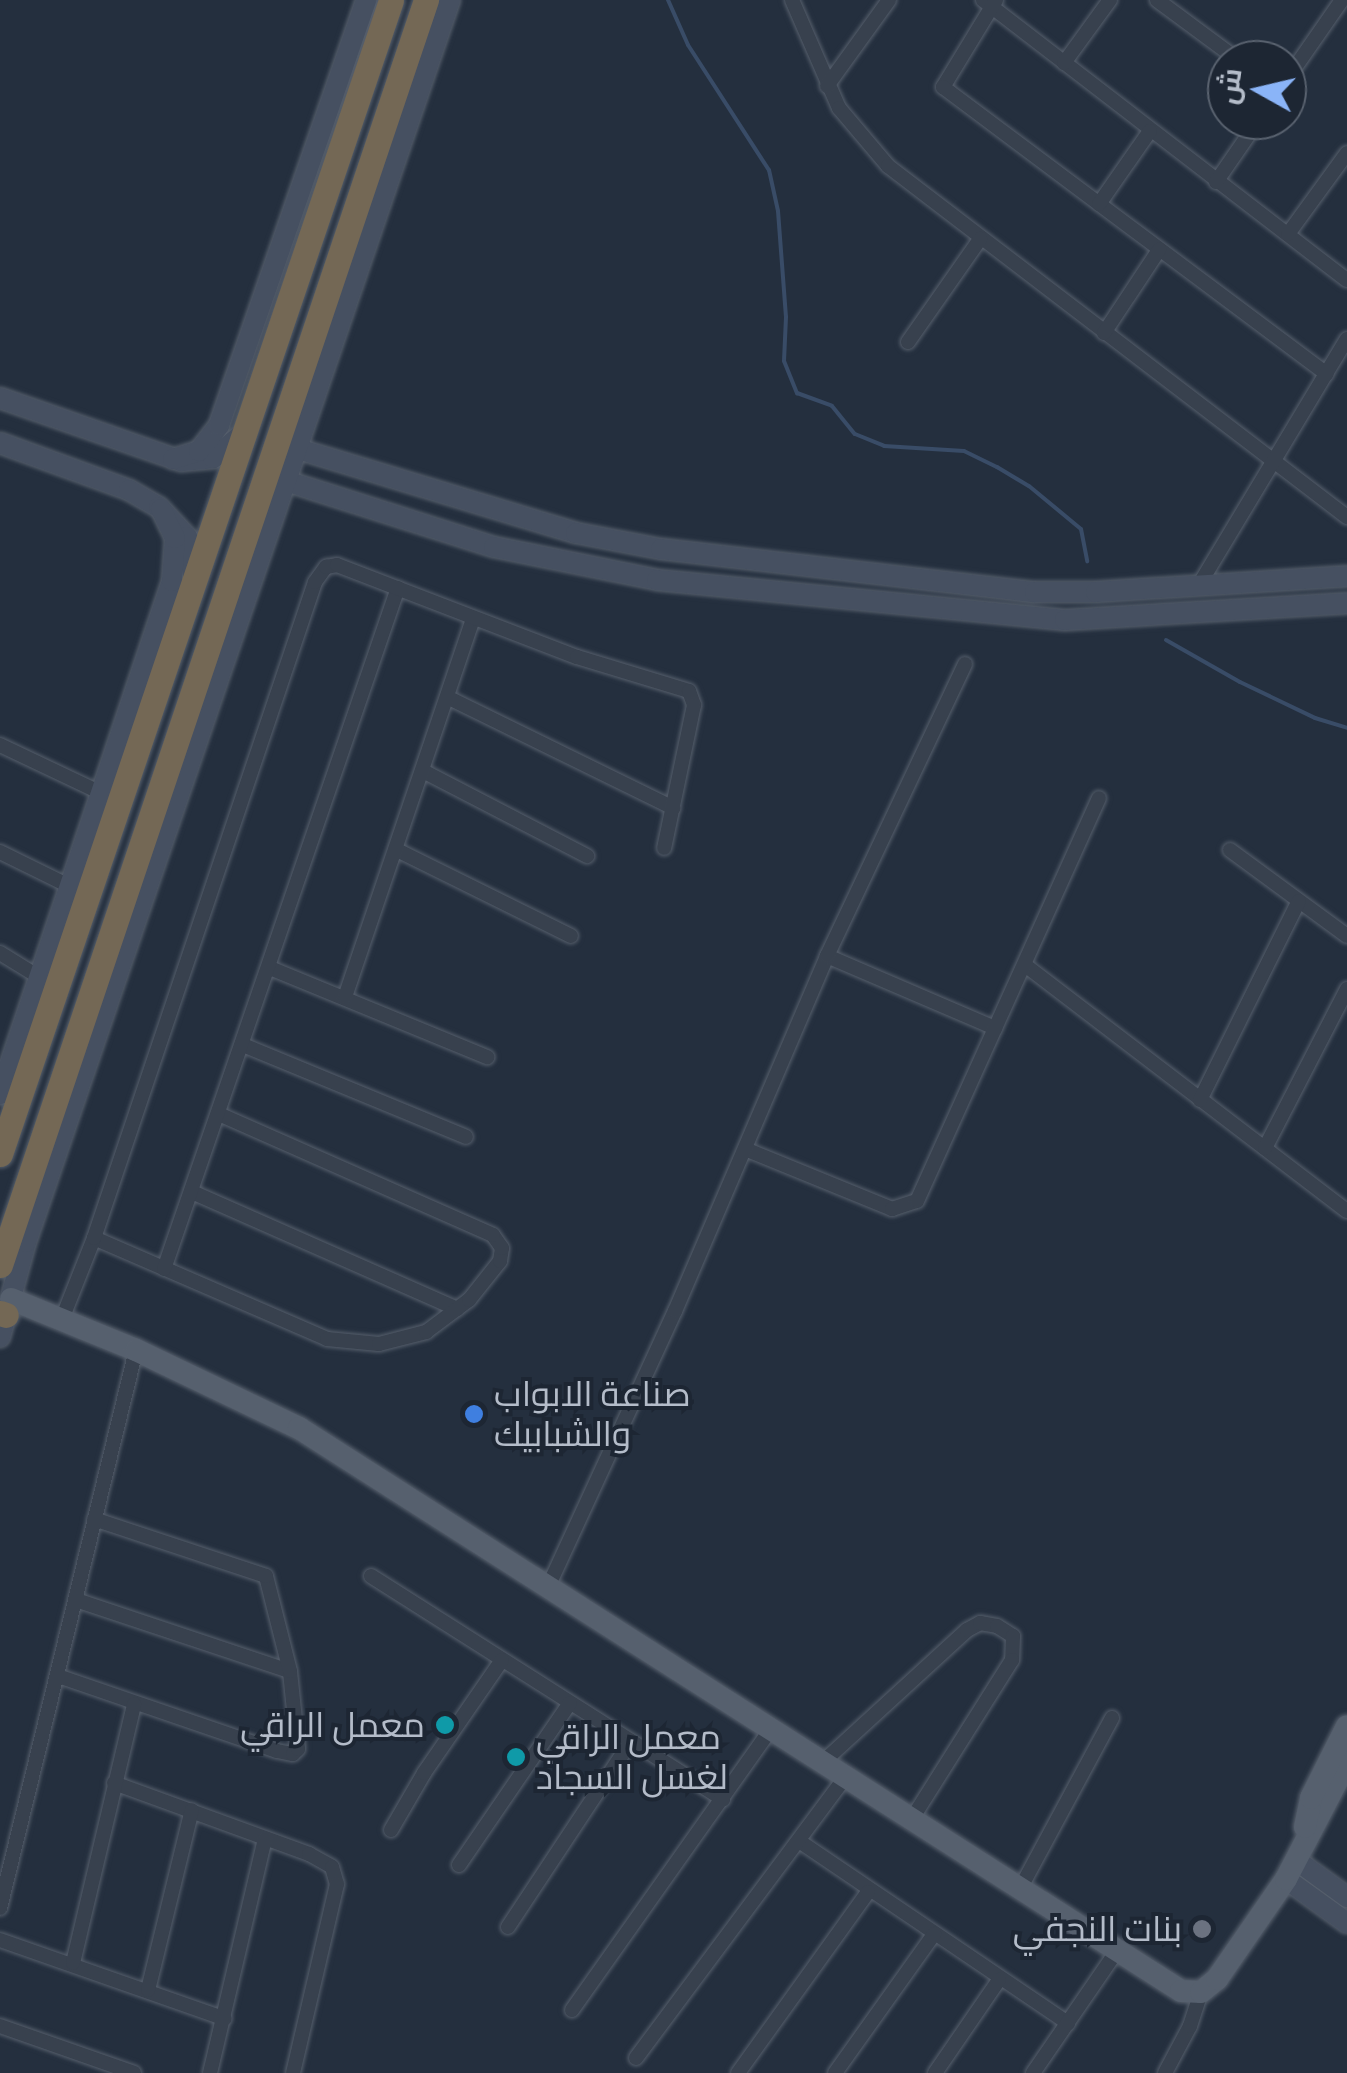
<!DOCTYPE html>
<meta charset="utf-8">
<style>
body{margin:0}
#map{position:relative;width:1347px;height:2073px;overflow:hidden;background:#242f3e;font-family:Cabin,Cairo,sans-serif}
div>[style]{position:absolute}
.stream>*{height:4px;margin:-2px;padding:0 2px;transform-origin:2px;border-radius:2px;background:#394c67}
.roads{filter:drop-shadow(0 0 2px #565f6c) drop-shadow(0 0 2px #565f6c)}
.street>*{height:14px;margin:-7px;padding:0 7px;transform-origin:7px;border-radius:7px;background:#38414e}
.secondary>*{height:20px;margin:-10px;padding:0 10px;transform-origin:10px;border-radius:10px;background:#465061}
.primary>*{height:22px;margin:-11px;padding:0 11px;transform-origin:11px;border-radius:11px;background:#56606e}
.highway>*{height:25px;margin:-12.5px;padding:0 12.5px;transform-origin:12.5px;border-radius:12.5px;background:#746855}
.dots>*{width:28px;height:28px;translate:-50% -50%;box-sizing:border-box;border:5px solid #1d2633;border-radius:50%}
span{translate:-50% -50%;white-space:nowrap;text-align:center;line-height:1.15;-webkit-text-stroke:8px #1d2633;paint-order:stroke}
.poi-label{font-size:35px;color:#b4bcc9}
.left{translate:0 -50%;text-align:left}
.right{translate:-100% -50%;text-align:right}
.north{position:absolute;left:1207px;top:40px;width:100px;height:100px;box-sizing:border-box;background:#1d2633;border:2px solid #59626f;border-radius:50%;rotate:278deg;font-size:28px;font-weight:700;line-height:40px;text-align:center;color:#b4bcc9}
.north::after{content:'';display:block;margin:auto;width:35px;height:45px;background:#8ab4f8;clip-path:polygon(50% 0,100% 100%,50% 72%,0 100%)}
</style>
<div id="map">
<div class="stream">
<i style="left:668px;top:0;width:49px;rotate:66deg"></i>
<i style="left:688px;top:45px;width:149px;rotate:57.1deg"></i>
<i style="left:769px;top:170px;width:42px;rotate:77.6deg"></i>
<i style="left:778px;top:211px;width:106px;rotate:85.7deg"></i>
<i style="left:786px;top:317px;width:44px;rotate:92.6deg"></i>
<i style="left:784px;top:361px;width:35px;rotate:68deg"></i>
<i style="left:797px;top:393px;width:37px;rotate:20deg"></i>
<i style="left:832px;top:406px;width:36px;rotate:51deg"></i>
<i style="left:855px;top:434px;width:31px;rotate:22deg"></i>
<i style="left:884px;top:446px;width:80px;rotate:3.6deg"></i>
<i style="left:964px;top:451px;width:37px;rotate:26deg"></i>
<i style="left:997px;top:467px;width:37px;rotate:31deg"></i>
<i style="left:1029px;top:486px;width:67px;rotate:39.6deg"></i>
<i style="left:1081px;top:529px;width:33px;rotate:79deg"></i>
<i style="left:1166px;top:640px;width:85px;rotate:29.6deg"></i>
<i style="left:1240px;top:682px;width:83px;rotate:25.6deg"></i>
<i style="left:1315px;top:718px;width:34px;rotate:17deg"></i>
</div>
<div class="roads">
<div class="street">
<i style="left:792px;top:0;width:118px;rotate:66.5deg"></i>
<i style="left:839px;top:108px;width:76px;rotate:49.8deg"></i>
<i style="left:888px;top:166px;width:578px;rotate:37.41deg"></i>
<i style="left:983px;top:0;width:459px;rotate:37.6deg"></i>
<i style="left:996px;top:0;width:102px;rotate:121.3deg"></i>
<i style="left:943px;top:87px;width:479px;rotate:36.8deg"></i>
<i style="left:1157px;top:0;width:101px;rotate:36.5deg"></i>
<i style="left:1064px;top:63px;width:78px;rotate:-53.9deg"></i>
<i style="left:1287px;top:79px;width:96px;rotate:-55.2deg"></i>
<i style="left:827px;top:86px;width:106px;rotate:-54.2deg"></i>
<i style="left:1216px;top:182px;width:75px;rotate:-55.3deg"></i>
<i style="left:1099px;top:204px;width:89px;rotate:-55.1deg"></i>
<i style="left:1288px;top:234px;width:100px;rotate:-53.9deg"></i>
<i style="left:1104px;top:333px;width:100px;rotate:-56.5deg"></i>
<i style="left:908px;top:342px;width:126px;rotate:-55deg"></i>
<i style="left:1199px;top:585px;width:287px;rotate:-59deg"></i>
<i style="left:449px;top:698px;width:250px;rotate:26.1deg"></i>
<i style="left:0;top:745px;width:112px;rotate:25.4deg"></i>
<i style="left:423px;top:771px;width:185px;rotate:27.4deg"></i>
<i style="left:397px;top:850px;width:194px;rotate:26.3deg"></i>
<i style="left:1230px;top:850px;width:145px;rotate:36.3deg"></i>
<i style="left:0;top:852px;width:77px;rotate:26.2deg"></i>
<i style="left:0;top:953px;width:46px;rotate:31.6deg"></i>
<i style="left:827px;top:956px;width:183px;rotate:23.2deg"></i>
<i style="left:1025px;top:965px;width:405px;rotate:37.4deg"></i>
<i style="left:270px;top:968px;width:235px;rotate:22.3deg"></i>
<i style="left:345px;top:997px;width:399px;rotate:-71.3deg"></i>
<i style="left:243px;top:1045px;width:241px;rotate:22.4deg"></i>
<i style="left:1200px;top:1100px;width:222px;rotate:-63.6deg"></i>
<i style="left:1265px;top:1148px;width:179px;rotate:-62.7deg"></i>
<i style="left:745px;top:1149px;width:159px;rotate:22.2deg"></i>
<i style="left:892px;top:1209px;width:26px;rotate:-18deg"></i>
<i style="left:917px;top:1201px;width:442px;rotate:-65.7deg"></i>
<i style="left:192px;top:1192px;width:290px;rotate:23.8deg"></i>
<i style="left:94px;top:1238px;width:254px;rotate:23.4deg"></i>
<i style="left:327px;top:1339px;width:52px;rotate:5.5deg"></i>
<i style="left:379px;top:1344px;width:49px;rotate:-14.3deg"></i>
<i style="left:426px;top:1332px;width:54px;rotate:-36.7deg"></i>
<i style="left:469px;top:1300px;width:50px;rotate:-51.5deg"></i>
<i style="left:500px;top:1261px;width:13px;rotate:-81deg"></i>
<i style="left:502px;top:1248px;width:16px;rotate:-125deg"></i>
<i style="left:493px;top:1235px;width:300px;rotate:-156.2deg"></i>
<i style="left:164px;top:1269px;width:720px;rotate:-71.04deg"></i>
<i style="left:62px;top:1319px;width:87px;rotate:-68.4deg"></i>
<i style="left:94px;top:1238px;width:692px;rotate:-71.38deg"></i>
<i style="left:315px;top:582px;width:19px;rotate:-54deg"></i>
<i style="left:326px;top:567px;width:11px;rotate:-10deg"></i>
<i style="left:337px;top:565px;width:257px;rotate:21deg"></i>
<i style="left:577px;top:657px;width:117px;rotate:16.9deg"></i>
<i style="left:689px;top:691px;width:15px;rotate:70deg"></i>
<i style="left:694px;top:705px;width:146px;rotate:101.8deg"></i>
<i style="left:371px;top:1576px;width:417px;rotate:32.4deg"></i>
<i style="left:548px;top:1587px;width:304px;rotate:-65.3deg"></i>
<i style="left:675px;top:1311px;width:386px;rotate:-66.8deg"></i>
<i style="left:827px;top:956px;width:323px;rotate:-64.7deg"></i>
<i style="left:76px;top:1600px;width:225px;rotate:18.4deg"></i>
<i style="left:58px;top:1676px;width:231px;rotate:18.9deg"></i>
<i style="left:277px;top:1751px;width:16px;rotate:11deg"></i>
<i style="left:293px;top:1754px;width:7px;rotate:-45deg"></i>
<i style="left:298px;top:1749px;width:78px;rotate:-95.9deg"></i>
<i style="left:290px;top:1671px;width:98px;rotate:-104.2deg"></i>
<i style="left:266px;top:1576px;width:181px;rotate:-161.7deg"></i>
<i style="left:823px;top:1762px;width:195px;rotate:-42.5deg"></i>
<i style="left:967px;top:1630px;width:15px;rotate:-28deg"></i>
<i style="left:980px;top:1623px;width:17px;rotate:10deg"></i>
<i style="left:997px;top:1626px;width:19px;rotate:32deg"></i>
<i style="left:1013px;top:1636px;width:24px;rotate:92deg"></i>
<i style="left:1012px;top:1660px;width:188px;rotate:122.2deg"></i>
<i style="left:114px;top:1783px;width:208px;rotate:20deg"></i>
<i style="left:309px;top:1854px;width:26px;rotate:29deg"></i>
<i style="left:332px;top:1867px;width:18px;rotate:74deg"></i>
<i style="left:337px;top:1884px;width:194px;rotate:103.1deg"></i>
<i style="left:391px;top:1830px;width:66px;rotate:-59.9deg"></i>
<i style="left:424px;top:1773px;width:137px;rotate:-55.4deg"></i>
<i style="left:799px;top:1841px;width:325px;rotate:34.1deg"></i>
<i style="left:459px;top:1865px;width:196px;rotate:-55.6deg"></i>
<i style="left:1021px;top:1887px;width:192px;rotate:-61.7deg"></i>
<i style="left:0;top:1908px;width:574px;rotate:-76.3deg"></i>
<i style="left:508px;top:1927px;width:223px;rotate:-56.5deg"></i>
<i style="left:0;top:1940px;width:238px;rotate:19.3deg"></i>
<i style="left:73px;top:1963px;width:266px;rotate:-76.7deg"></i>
<i style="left:148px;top:1990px;width:185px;rotate:-76.3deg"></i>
<i style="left:572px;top:2010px;width:344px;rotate:-54.7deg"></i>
<i style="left:0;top:2026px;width:142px;rotate:19.3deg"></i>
<i style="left:636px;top:2058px;width:352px;rotate:-53.3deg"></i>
<i style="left:210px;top:2073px;width:241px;rotate:-76.8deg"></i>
<i style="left:738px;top:2073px;width:223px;rotate:-54.3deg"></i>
<i style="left:835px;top:2073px;width:171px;rotate:-54.5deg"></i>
<i style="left:935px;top:2073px;width:113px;rotate:-55.5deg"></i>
<i style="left:1033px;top:2073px;width:148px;rotate:-55.5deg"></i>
<i style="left:1165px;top:2073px;width:53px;rotate:-62deg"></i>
<i style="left:1190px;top:2026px;width:36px;rotate:-72deg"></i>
</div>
<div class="secondary">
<i style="left:0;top:398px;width:192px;rotate:19.2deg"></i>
<i style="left:181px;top:461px;width:32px;rotate:-5deg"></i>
<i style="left:213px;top:458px;width:36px;rotate:-39deg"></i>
<i style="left:0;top:443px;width:137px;rotate:20deg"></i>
<i style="left:129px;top:490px;width:34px;rotate:30deg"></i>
<i style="left:159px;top:507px;width:41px;rotate:47deg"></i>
<i style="left:187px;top:537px;width:38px;rotate:81deg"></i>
<i style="left:298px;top:449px;width:290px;rotate:16.8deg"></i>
<i style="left:576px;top:533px;width:86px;rotate:10.7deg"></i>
<i style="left:661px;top:549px;width:376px;rotate:6.6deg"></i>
<i style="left:1035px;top:592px;width:61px"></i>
<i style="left:1096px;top:592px;width:252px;rotate:-3.6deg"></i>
<i style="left:173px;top:459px;width:27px;rotate:-17deg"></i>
<i style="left:199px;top:451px;width:33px;rotate:-52deg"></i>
<i style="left:219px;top:425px;width:450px;rotate:-70.9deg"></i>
<i style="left:286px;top:481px;width:218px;rotate:17.6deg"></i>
<i style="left:494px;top:547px;width:166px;rotate:11.4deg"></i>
<i style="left:657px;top:580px;width:410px;rotate:5.6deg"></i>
<i style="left:1065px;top:620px;width:283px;rotate:-3.4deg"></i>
<i style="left:0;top:1094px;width:541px;rotate:-71.46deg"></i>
<i style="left:172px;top:581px;width:43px;rotate:-86deg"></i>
<i style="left:175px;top:538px;width:32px;rotate:-116deg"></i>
<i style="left:0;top:1337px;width:98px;rotate:-74.7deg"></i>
<i style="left:26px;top:1242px;width:1312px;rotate:-71.15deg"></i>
<i style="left:1296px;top:1860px;width:63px;rotate:36deg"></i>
<i style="left:1286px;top:1879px;width:75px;rotate:35.8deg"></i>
</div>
<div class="primary">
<i style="left:11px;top:1299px;width:135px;rotate:22.2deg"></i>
<i style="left:136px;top:1350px;width:181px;rotate:25.6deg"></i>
<i style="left:299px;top:1428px;width:1046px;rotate:32.55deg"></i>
<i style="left:1181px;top:1991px;width:20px;rotate:3deg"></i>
<i style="left:1201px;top:1992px;width:21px;rotate:-39deg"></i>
<i style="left:1217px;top:1979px;width:121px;rotate:-55.4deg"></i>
<i style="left:1286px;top:1879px;width:132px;rotate:-62.5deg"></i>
<i style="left:1305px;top:1827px;width:30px;rotate:-78deg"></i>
<i style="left:1311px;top:1798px;width:80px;rotate:-63.4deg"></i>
</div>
<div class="highway">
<i style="left:0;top:1154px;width:1218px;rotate:-71.28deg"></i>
<i style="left:0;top:1265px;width:1335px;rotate:-71.39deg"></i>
<i style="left:0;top:1313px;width:6px;rotate:18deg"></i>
</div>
</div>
<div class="dots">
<i style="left:474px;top:1414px;background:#3f7fe0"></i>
<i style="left:445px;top:1725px;background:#0f9aa8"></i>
<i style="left:516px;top:1757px;background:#0f9aa8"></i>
<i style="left:1202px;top:1929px;background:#6b7280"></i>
</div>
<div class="poi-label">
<span class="left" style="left:494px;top:1414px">صناعة الابواب<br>والشبابيك</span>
<span class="right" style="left:425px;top:1725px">معمل الراقي</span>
<span class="left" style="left:536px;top:1757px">معمل الراقي<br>لغسل السجاد</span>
<span class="right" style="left:1182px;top:1929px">بنات النجفي</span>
</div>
<div class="north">ش</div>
</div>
